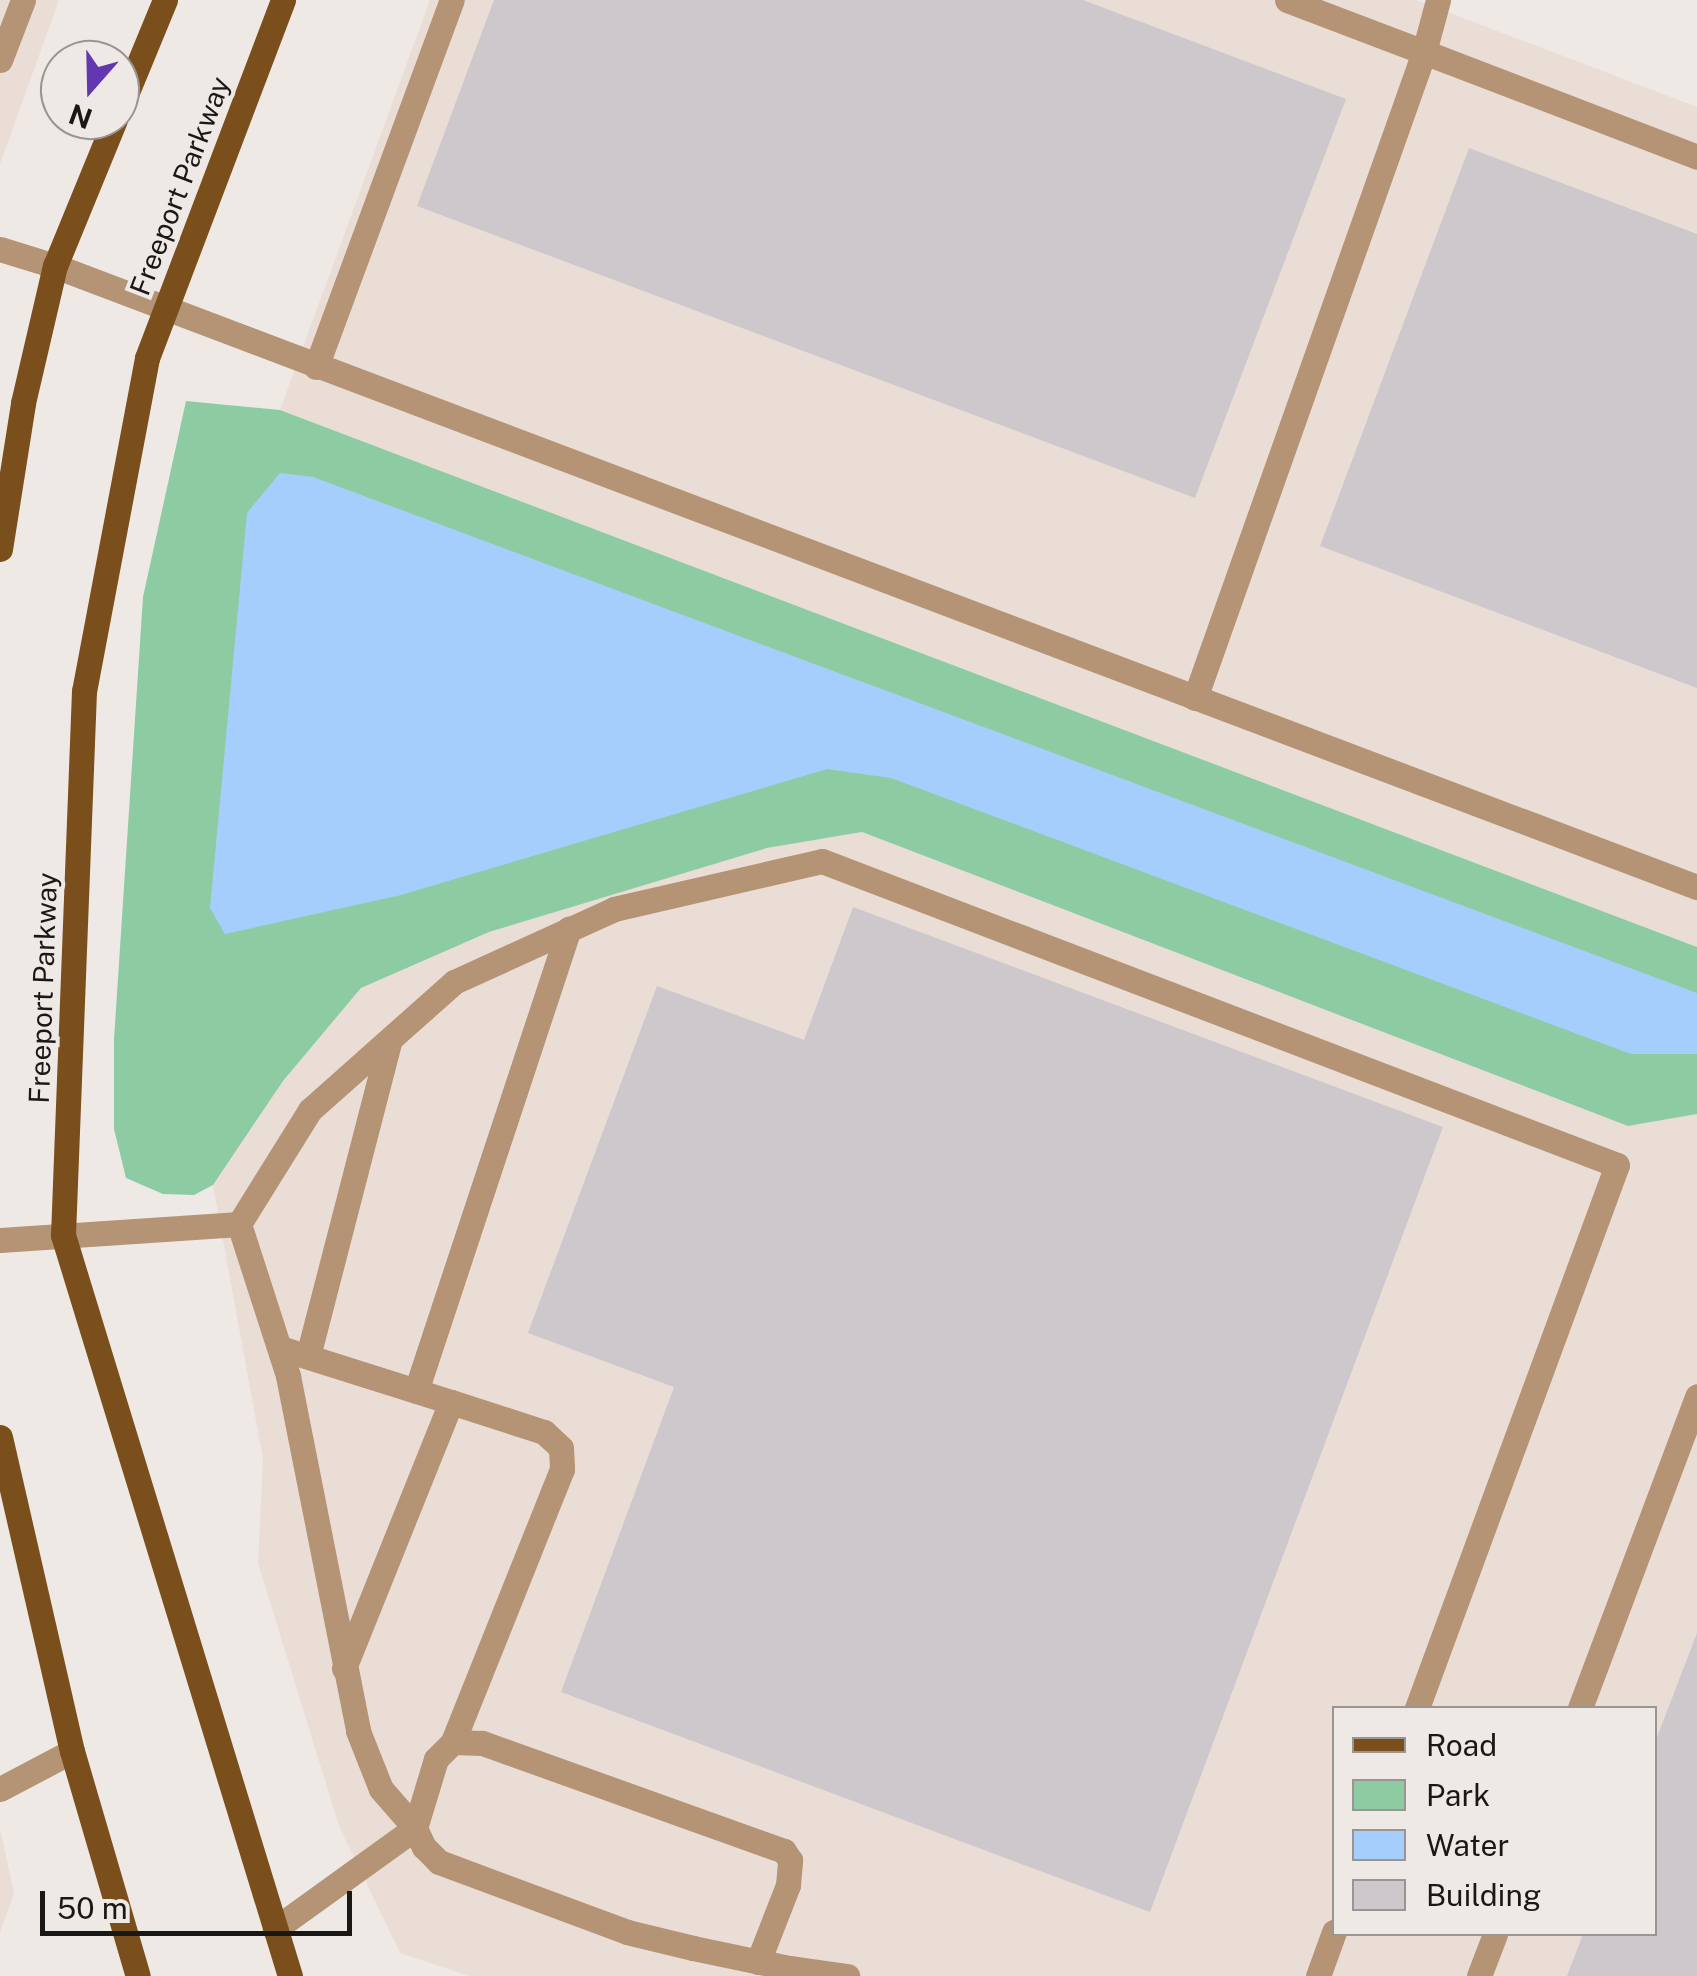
<!DOCTYPE html>
<style>
body{margin:0}
#map{position:relative;width:1697px;height:1976px;overflow:hidden;background:#efe9e6;font-family:"Public Sans",sans-serif}
div>[style]{position:absolute}
.built>*{inset:0;background:#eaddd6}
.green>*{inset:0;background:#8dcca3}
.water>*{inset:0;background:#a6cefc}
.building>*{inset:0;background:#cdc8cc}
.minor>*{height:25px;margin:-12.5px;padding:0 12.5px;transform-origin:12.5px;border-radius:12.5px;background:#b49474}
.major>*{height:25px;margin:-12.5px;padding:0 12.5px;transform-origin:12.5px;border-radius:12.5px;background:#7a4f1b}
span{translate:-50% -50%;white-space:nowrap;text-align:center;line-height:1.15;-webkit-text-stroke:8px #efe9e6;paint-order:stroke}
.street-label{font-size:28px;color:#1a1817}
.legend{position:absolute;left:1332px;top:1706px;width:325px;height:230px;box-sizing:border-box;background:#efe9e6;border:2px solid #9a9593;margin:0;padding:12px 18px;list-style:none;font-size:30px;color:#1a1817}
.legend li{display:flex;align-items:center;gap:20px;height:50px}
.legend b{width:50px;border:2px solid #9a9593}
.north{position:absolute;left:40px;top:40px;width:100px;height:100px;box-sizing:border-box;background:#efe9e6;border:2px solid #9a9593;border-radius:50%;rotate:200deg;font-size:28px;font-weight:700;line-height:40px;text-align:center;color:#1a1817}
.north::after{content:'';display:block;margin:auto;width:35px;height:45px;background:#6337af;clip-path:polygon(50% 0,100% 100%,50% 72%,0 100%)}
.scale{position:absolute;left:40px;top:1891px;width:312px;height:45px;box-sizing:border-box;border:5px solid #1a1817;border-top:0;padding-left:12px;font-size:30px;line-height:35px;white-space:nowrap;color:#1a1817;-webkit-text-stroke:8px #efe9e6;paint-order:stroke}
</style>
<div id="map">
<div class="built">
<i style="clip-path:polygon(0 0,59px 0,0 164px)"></i>
<i style="clip-path:polygon(430px 0,1416px 0,1697px 107px,1697px 947px,280px 410px)"></i>
<i style="clip-path:polygon(evenodd,862px 832px,1628px 1126px,1697px 1114px,1697px 1976px,469px 1976px,400px 1953px,339px 1826px,258px 1563px,263px 1459px,213px 1185px,283px 1081px,361px 988px,489px 932px,767px 848px,862px 832px,1334px 1708px,1654px 1708px,1654px 1934px,1334px 1934px,1334px 1708px)"></i>
<i style="clip-path:polygon(0 1829px,14px 1893px,0 1933px)"></i>
</div>
<div class="green">
<i style="clip-path:polygon(186px 401px,280px 410px,1697px 947px,1697px 1114px,1628px 1126px,862px 832px,767px 848px,489px 932px,361px 988px,283px 1081px,213px 1185px,194px 1195px,163px 1194px,126px 1178px,114px 1129px,114px 1039px,143px 597px)"></i>
</div>
<div class="water">
<i style="clip-path:polygon(280px 473px,313px 477px,1697px 993px,1697px 1054px,1631px 1054px,891px 778px,827px 769px,401px 895px,225px 934px,210px 908px,247px 513px)"></i>
</div>
<div class="building">
<i style="clip-path:polygon(494px 0,1083px 0,1346px 99px,1195px 498px,417px 206px)"></i>
<i style="clip-path:polygon(1469px 148px,1697px 234px,1697px 688px,1320px 546px)"></i>
<i style="clip-path:polygon(853px 907px,1443px 1127px,1150px 1912px,561px 1692px,674px 1387px,528px 1333px,657px 986px,804px 1040px)"></i>
<i style="clip-path:polygon(1697px 1633px,1697px 1976px,1567px 1976px,1583px 1934px,1654px 1934px,1654px 1745px)"></i>
</div>
<div class="minor">
<i style="left:1287px;top:0;width:147px;rotate:20.8deg"></i>
<i style="left:1424px;top:52px;width:54px;rotate:-74.9deg"></i>
<i style="left:0;top:60px;width:64px;rotate:-69deg"></i>
<i style="left:0;top:249px;width:58px;rotate:17.2deg"></i>
<i style="left:55px;top:266px;width:1756px;rotate:20.72deg"></i>
<i style="left:316px;top:367px;width:391px;rotate:-69.7deg"></i>
<i style="left:1195px;top:698px;width:685px;rotate:-70.48deg"></i>
<i style="left:1424px;top:52px;width:292px;rotate:21deg"></i>
<i style="left:239px;top:1224px;width:160px;rotate:72.1deg"></i>
<i style="left:288px;top:1376px;width:362px;rotate:78.8deg"></i>
<i style="left:358px;top:1731px;width:62px;rotate:68.4deg"></i>
<i style="left:381px;top:1789px;width:52px;rotate:48.9deg"></i>
<i style="left:415px;top:1828px;width:173px;rotate:144.2deg"></i>
<i style="left:0;top:1240px;width:240px;rotate:-3.8deg"></i>
<i style="left:239px;top:1224px;width:134px;rotate:-58.1deg"></i>
<i style="left:310px;top:1110px;width:193px;rotate:-41.6deg"></i>
<i style="left:454px;top:982px;width:176px;rotate:-24.5deg"></i>
<i style="left:614px;top:909px;width:213px;rotate:-13deg"></i>
<i style="left:822px;top:861px;width:851px;rotate:20.93deg"></i>
<i style="left:1617px;top:1165px;width:579px;rotate:110.22deg"></i>
<i style="left:280px;top:1348px;width:179px;rotate:17.5deg"></i>
<i style="left:451px;top:1402px;width:287px;rotate:111.9deg"></i>
<i style="left:308px;top:1356px;width:327px;rotate:-75.5deg"></i>
<i style="left:416px;top:1391px;width:487px;rotate:-71.7deg"></i>
<i style="left:451px;top:1402px;width:98px;rotate:17.9deg"></i>
<i style="left:544px;top:1432px;width:23px;rotate:43deg"></i>
<i style="left:561px;top:1448px;width:21px;rotate:87deg"></i>
<i style="left:562px;top:1469px;width:294px;rotate:111.8deg"></i>
<i style="left:1580px;top:1708px;width:333px;rotate:-69.4deg"></i>
<i style="left:0;top:1789px;width:81px;rotate:-27.8deg"></i>
<i style="left:758px;top:1962px;width:83px;rotate:-68.7deg"></i>
<i style="left:788px;top:1885px;width:25px;rotate:-85deg"></i>
<i style="left:790px;top:1860px;width:11px;rotate:-124deg"></i>
<i style="left:784px;top:1851px;width:321px;rotate:-160.3deg"></i>
<i style="left:482px;top:1743px;width:29px;rotate:-178deg"></i>
<i style="left:453px;top:1742px;width:24px;rotate:135deg"></i>
<i style="left:436px;top:1759px;width:72px;rotate:106.9deg"></i>
<i style="left:415px;top:1828px;width:21px;rotate:65deg"></i>
<i style="left:424px;top:1847px;width:21px;rotate:45deg"></i>
<i style="left:439px;top:1862px;width:201px;rotate:20.4deg"></i>
<i style="left:627px;top:1932px;width:68px;rotate:13.6deg"></i>
<i style="left:693px;top:1948px;width:98px;rotate:11.8deg"></i>
<i style="left:789px;top:1968px;width:59px;rotate:7.9deg"></i>
<i style="left:1318px;top:1976px;width:47px;rotate:-70deg"></i>
<i style="left:1479px;top:1976px;width:45px;rotate:-69.1deg"></i>
</div>
<div class="major">
<i style="left:283px;top:0;width:383px;rotate:110.8deg"></i>
<i style="left:147px;top:358px;width:339px;rotate:100.7deg"></i>
<i style="left:84px;top:691px;width:544px;rotate:92.21deg"></i>
<i style="left:63px;top:1235px;width:775px;rotate:72.97deg"></i>
<i style="left:120px;top:109px;width:118px;rotate:-67.6deg"></i>
<i style="left:0;top:549px;width:148px;rotate:-81deg"></i>
<i style="left:23px;top:403px;width:141px;rotate:-76.9deg"></i>
<i style="left:55px;top:266px;width:158px;rotate:-67.7deg"></i>
<i style="left:0;top:1437px;width:322px;rotate:77.1deg"></i>
<i style="left:72px;top:1751px;width:234px;rotate:73.7deg"></i>
</div>
<div class="street-label">
<span style="left:180px;top:186px;rotate:-69deg">Freeport Parkway</span>
<span style="left:43px;top:988px;rotate:-88deg">Freeport Parkway</span>
</div>
<ul class="legend">
<li><b style="height:12px;background:#7a4f1b"></b>Road</li>
<li><b style="height:28px;background:#8dcca3"></b>Park</li>
<li><b style="height:28px;background:#a6cefc"></b>Water</li>
<li><b style="height:28px;background:#cdc8cc"></b>Building</li>
</ul>
<div class="north">N</div>
<div class="scale">50 m</div>
</div>
